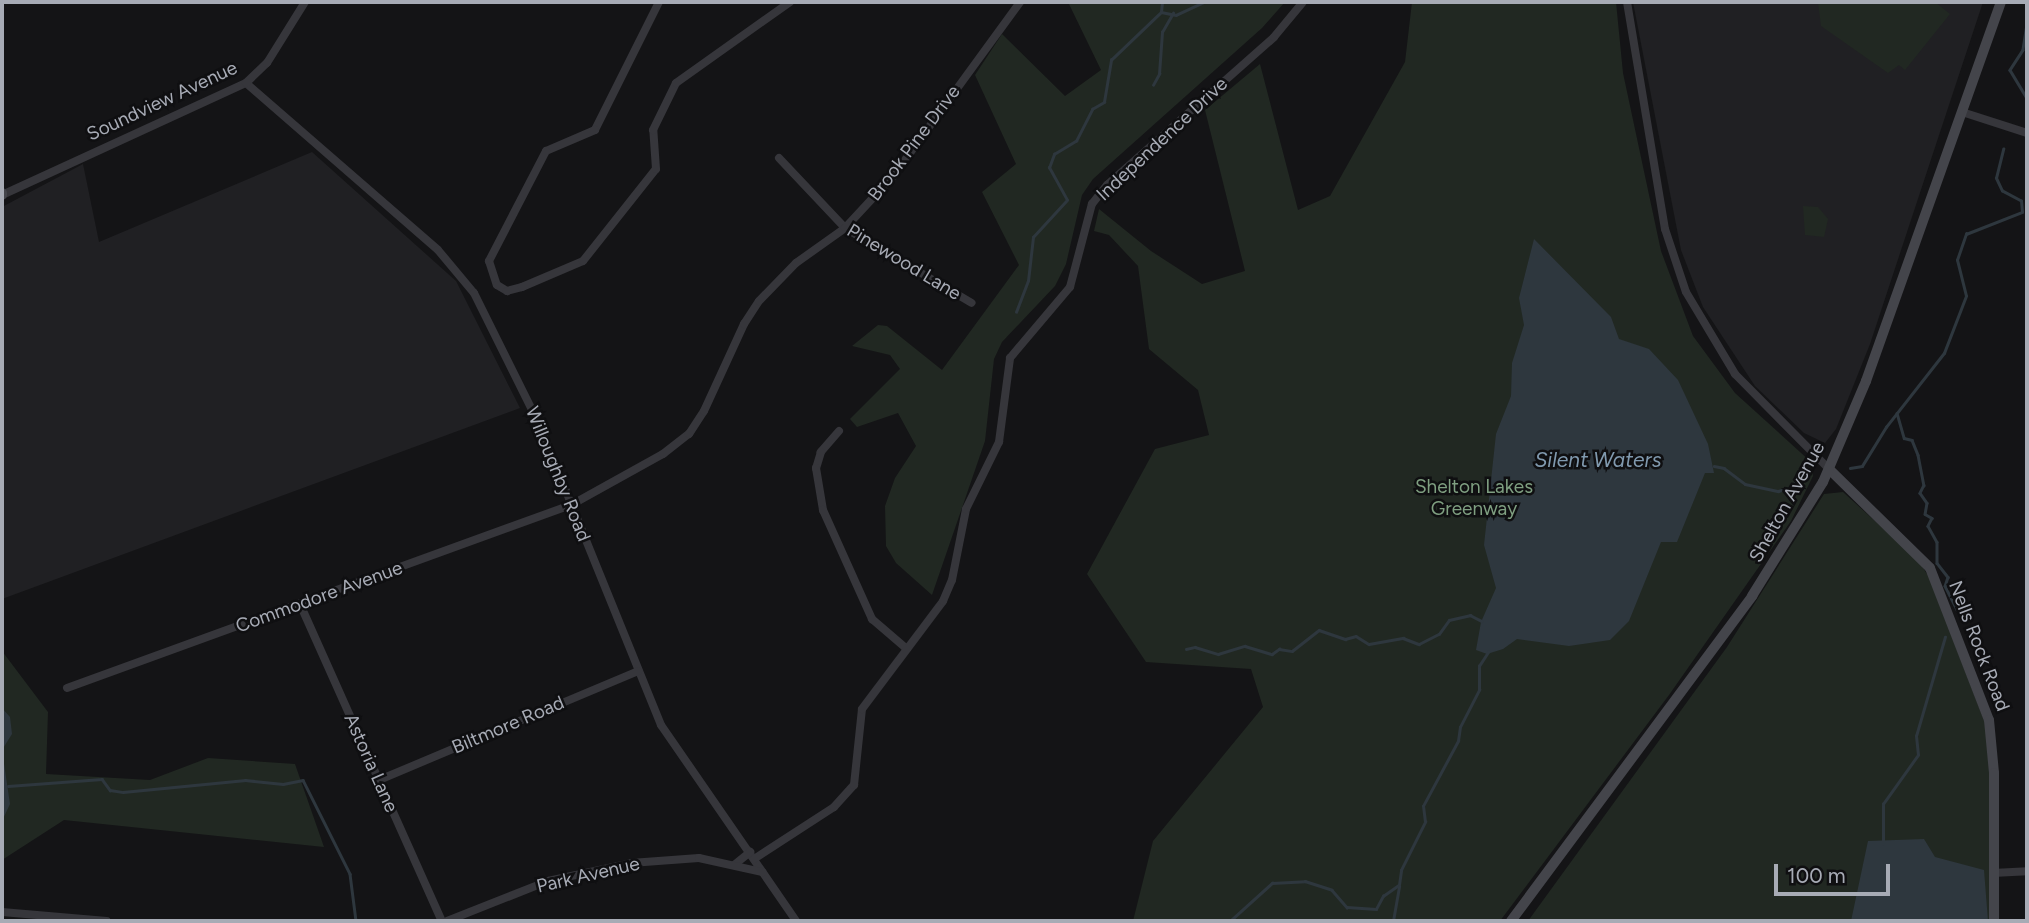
<!DOCTYPE html>
<style>
body{margin:0}
#map{position:relative;width:2029px;height:923px;overflow:hidden;background:#141416;font-family:Figtree,sans-serif}
div>[style]{position:absolute}
.built>*{inset:0;background:#202023}
.green>*{inset:0;background:#212822}
.water>*{inset:0;background:#2e373e}
.stream>*{height:2.5px;margin:-1.25px;padding:0 1.25px;transform-origin:1.25px;border-radius:1.25px;background:#2e373e}
.minor>*{height:8px;margin:-4px;padding:0 4px;transform-origin:4px;border-radius:4px;background:#36363b}
.secondary>*{height:10px;margin:-5px;padding:0 5px;transform-origin:5px;border-radius:5px;background:#44454b}
span{translate:-50% -50%;white-space:nowrap;text-align:center;line-height:1.15;-webkit-text-stroke:5px #0f0f11;paint-order:stroke}
.street-label{font-size:19px;color:#a7abb5}
.park-label{font-size:19px;color:#7f9f81}
.water-label{font-size:21px;color:#8099ae;font-style:italic}
.frame{position:absolute;inset:0;border:4px solid #a7abb5;pointer-events:none}
.scale{position:absolute;left:1774px;top:864px;width:116px;height:32px;box-sizing:border-box;border:4px solid #a7abb5;border-top:0;padding-left:9px;font-size:21px;line-height:24px;white-space:nowrap;color:#a7abb5;-webkit-text-stroke:5px #0f0f11;paint-order:stroke}
</style>
<div id="map">
<div class="built">
<i style="clip-path:polygon(1633px 2px,1983px 2px,1870px 344px,1836px 429px,1825px 443px,1804px 433px,1755px 386px,1703px 307px,1681px 250px)"></i>
<i style="clip-path:polygon(312px 152px,456px 281px,520px 408px,2px 599px,2px 207px,83px 164px,99px 242px)"></i>
</div>
<div class="green">
<i style="clip-path:polygon(1068px 2px,1285px 2px,1262px 28px,1093px 179px,1082px 195px,1066px 264px,1055px 286px,1002px 342px,994px 359px,985px 441px,932px 595px,896px 563px,886px 546px,885px 506px,895px 478px,916px 446px,898px 413px,857px 427px,850px 419px,900px 369px,890px 355px,852px 346px,878px 325px,887px 326px,942px 370px,1019px 265px,982px 192px,1016px 164px,975px 75px,1002px 34px,1065px 96px,1101px 70px)"></i>
<i style="clip-path:polygon(1412px 2px,1616px 2px,1623px 73px,1661px 251px,1693px 336px,1735px 393px,1811px 462px,1813px 476px,1791px 521px,1669px 695px,1500px 921px,1133px 921px,1153px 841px,1263px 707px,1251px 669px,1146px 662px,1087px 574px,1155px 449px,1209px 435px,1198px 390px,1149px 349px,1138px 266px,1109px 235px,1094px 231px,1099px 209px,1151px 251px,1202px 284px,1245px 271px,1205px 110px,1260px 64px,1298px 210px,1330px 196px,1405px 62px)"></i>
<i style="clip-path:polygon(1818px 2px,1935px 2px,1950px 14px,1905px 70px,1899px 65px,1888px 73px,1821px 26px)"></i>
<i style="clip-path:polygon(1803px 206px,1818px 207px,1828px 219px,1824px 237px,1805px 235px)"></i>
<i style="clip-path:polygon(1843px 492px,1918px 560px,1929px 577px,1985px 723px,1989px 744px,1990px 921px,1528px 921px,1727px 647px,1824px 494px)"></i>
<i style="clip-path:polygon(2px 651px,48px 712px,46px 774px,150px 780px,208px 758px,295px 764px,324px 847px,64px 820px,2px 860px)"></i>
</div>
<div class="water">
<i style="clip-path:polygon(1534px 239px,1611px 317px,1619px 339px,1649px 349px,1678px 380px,1708px 444px,1714px 473px,1705px 473px,1677px 542px,1661px 542px,1629px 621px,1610px 640px,1569px 646px,1517px 639px,1503px 649px,1487px 654px,1476px 650px,1481px 622px,1496px 588px,1484px 545px,1496px 434px,1511px 396px,1512px 363px,1524px 325px,1519px 298px)"></i>
<i style="clip-path:polygon(2px 708px,10px 717px,12px 734px,2px 750px,10px 804px,2px 821px)"></i>
<i style="clip-path:polygon(1924px 839px,1935px 857px,1984px 870px,1988px 921px,1851px 921px,1868px 841px)"></i>
</div>
<div class="stream">
<i style="left:1161px;top:12px;width:10px;rotate:-84deg"></i>
<i style="left:2027px;top:24px;width:26px;rotate:99deg"></i>
<i style="left:2023px;top:50px;width:24px;rotate:123deg"></i>
<i style="left:2010px;top:70px;width:33px;rotate:59deg"></i>
<i style="left:1153px;top:85px;width:13px;rotate:-61deg"></i>
<i style="left:1159px;top:74px;width:42px;rotate:-85.9deg"></i>
<i style="left:1162px;top:32px;width:22px;rotate:-60deg"></i>
<i style="left:1016px;top:312px;width:33px;rotate:-69deg"></i>
<i style="left:1028px;top:281px;width:44px;rotate:-83.5deg"></i>
<i style="left:1033px;top:237px;width:50px;rotate:-47.4deg"></i>
<i style="left:1067px;top:200px;width:37px;rotate:-119deg"></i>
<i style="left:1049px;top:168px;width:15px;rotate:-70deg"></i>
<i style="left:1054px;top:154px;width:26px;rotate:-31deg"></i>
<i style="left:1076px;top:141px;width:36px;rotate:-63deg"></i>
<i style="left:1092px;top:109px;width:14px;rotate:-30deg"></i>
<i style="left:1104px;top:102px;width:43px;rotate:-80.5deg"></i>
<i style="left:1111px;top:60px;width:69px;rotate:-43.8deg"></i>
<i style="left:1161px;top:12px;width:15px;rotate:11deg"></i>
<i style="left:1176px;top:15px;width:31px;rotate:-25deg"></i>
<i style="left:1897px;top:413px;width:26px;rotate:74deg"></i>
<i style="left:1904px;top:438px;width:8px;rotate:14deg"></i>
<i style="left:1912px;top:440px;width:16px;rotate:68deg"></i>
<i style="left:1918px;top:455px;width:31px;rotate:79deg"></i>
<i style="left:1924px;top:485px;width:9px;rotate:117deg"></i>
<i style="left:1920px;top:493px;width:12px;rotate:55deg"></i>
<i style="left:1927px;top:503px;width:11px;rotate:100deg"></i>
<i style="left:1925px;top:514px;width:8px;rotate:30deg"></i>
<i style="left:1932px;top:518px;width:9px;rotate:117deg"></i>
<i style="left:1928px;top:526px;width:18px;rotate:61deg"></i>
<i style="left:1937px;top:542px;width:21px;rotate:90deg"></i>
<i style="left:1937px;top:563px;width:18px;rotate:52deg"></i>
<i style="left:1948px;top:577px;width:9px;rotate:108deg"></i>
<i style="left:1945px;top:586px;width:27px;rotate:63deg"></i>
<i style="left:1714px;top:466px;width:10px;rotate:11deg"></i>
<i style="left:1724px;top:468px;width:26px;rotate:37deg"></i>
<i style="left:1745px;top:484px;width:34px;rotate:12deg"></i>
<i style="left:1778px;top:491px;width:16px;rotate:-15deg"></i>
<i style="left:1793px;top:487px;width:11px;rotate:-63deg"></i>
<i style="left:1850px;top:468px;width:12px;rotate:-9deg"></i>
<i style="left:1862px;top:466px;width:46px;rotate:-58.4deg"></i>
<i style="left:1886px;top:427px;width:94px;rotate:-51.9deg"></i>
<i style="left:1944px;top:353px;width:61px;rotate:-68.9deg"></i>
<i style="left:1966px;top:296px;width:37px;rotate:-104deg"></i>
<i style="left:1957px;top:260px;width:28px;rotate:-71deg"></i>
<i style="left:1966px;top:234px;width:60px;rotate:-21.4deg"></i>
<i style="left:2022px;top:212px;width:11px;rotate:-95deg"></i>
<i style="left:2021px;top:201px;width:21px;rotate:-152deg"></i>
<i style="left:2002px;top:191px;width:14px;rotate:-115deg"></i>
<i style="left:1996px;top:178px;width:30px;rotate:-76deg"></i>
<i style="left:1186px;top:649px;width:9px;rotate:-13deg"></i>
<i style="left:1195px;top:647px;width:24px;rotate:17deg"></i>
<i style="left:1218px;top:654px;width:28px;rotate:-17deg"></i>
<i style="left:1245px;top:646px;width:28px;rotate:17deg"></i>
<i style="left:1272px;top:654px;width:9px;rotate:-36deg"></i>
<i style="left:1279px;top:649px;width:13px;rotate:9deg"></i>
<i style="left:1292px;top:651px;width:34px;rotate:-38deg"></i>
<i style="left:1319px;top:630px;width:28px;rotate:19deg"></i>
<i style="left:1345px;top:639px;width:11px;rotate:-15deg"></i>
<i style="left:1356px;top:636px;width:15px;rotate:32deg"></i>
<i style="left:1369px;top:644px;width:35px;rotate:-10deg"></i>
<i style="left:1403px;top:638px;width:17px;rotate:21deg"></i>
<i style="left:1419px;top:644px;width:22px;rotate:-27deg"></i>
<i style="left:1439px;top:634px;width:17px;rotate:-54deg"></i>
<i style="left:1449px;top:620px;width:22px;rotate:-13deg"></i>
<i style="left:1470px;top:615px;width:13px;rotate:27deg"></i>
<i style="left:8px;top:786px;width:94px;rotate:-4.3deg"></i>
<i style="left:102px;top:779px;width:14px;rotate:54deg"></i>
<i style="left:110px;top:790px;width:13px;rotate:9deg"></i>
<i style="left:123px;top:792px;width:123px;rotate:-5.6deg"></i>
<i style="left:245px;top:780px;width:38px;rotate:6deg"></i>
<i style="left:283px;top:784px;width:20px;rotate:-11deg"></i>
<i style="left:303px;top:780px;width:105px;rotate:63.4deg"></i>
<i style="left:350px;top:874px;width:47px;rotate:82.7deg"></i>
<i style="left:1883px;top:844px;width:40px;rotate:-90deg"></i>
<i style="left:1883px;top:804px;width:60px;rotate:-54.5deg"></i>
<i style="left:1918px;top:755px;width:19px;rotate:-96deg"></i>
<i style="left:1916px;top:736px;width:103px;rotate:-73.7deg"></i>
<i style="left:1230px;top:921px;width:57px;rotate:-42.1deg"></i>
<i style="left:1272px;top:883px;width:33px;rotate:-3deg"></i>
<i style="left:1305px;top:881px;width:28px;rotate:18deg"></i>
<i style="left:1332px;top:890px;width:23px;rotate:49deg"></i>
<i style="left:1347px;top:907px;width:29px;rotate:4deg"></i>
<i style="left:1376px;top:909px;width:15px;rotate:-62deg"></i>
<i style="left:1383px;top:896px;width:19px;rotate:-35deg"></i>
<i style="left:1399px;top:885px;width:15px;rotate:-82deg"></i>
<i style="left:1401px;top:870px;width:54px;rotate:-63.4deg"></i>
<i style="left:1425px;top:822px;width:16px;rotate:-97deg"></i>
<i style="left:1423px;top:806px;width:74px;rotate:-61.7deg"></i>
<i style="left:1458px;top:741px;width:14px;rotate:-82deg"></i>
<i style="left:1460px;top:727px;width:42px;rotate:-62.8deg"></i>
<i style="left:1479px;top:690px;width:24px;rotate:-90deg"></i>
<i style="left:1479px;top:666px;width:17px;rotate:-57deg"></i>
<i style="left:1393px;top:921px;width:35px;rotate:-80deg"></i>
</div>
<div class="minor">
<i style="left:659px;top:2px;width:143px;rotate:116.6deg"></i>
<i style="left:595px;top:130px;width:53px;rotate:156.8deg"></i>
<i style="left:546px;top:151px;width:124px;rotate:117.4deg"></i>
<i style="left:489px;top:261px;width:25px;rotate:72deg"></i>
<i style="left:497px;top:285px;width:12px;rotate:31deg"></i>
<i style="left:507px;top:291px;width:16px;rotate:-15deg"></i>
<i style="left:522px;top:287px;width:66px;rotate:-23.1deg"></i>
<i style="left:583px;top:261px;width:117px;rotate:-51.6deg"></i>
<i style="left:656px;top:169px;width:39px;rotate:-94deg"></i>
<i style="left:653px;top:130px;width:52px;rotate:-63.9deg"></i>
<i style="left:676px;top:83px;width:140px;rotate:-35.4deg"></i>
<i style="left:1627px;top:2px;width:230px;rotate:80.5deg"></i>
<i style="left:1665px;top:229px;width:66px;rotate:71.6deg"></i>
<i style="left:1686px;top:292px;width:96px;rotate:59.1deg"></i>
<i style="left:1735px;top:374px;width:134px;rotate:45.3deg"></i>
<i style="left:246px;top:83px;width:254px;rotate:41deg"></i>
<i style="left:438px;top:250px;width:56px;rotate:50.1deg"></i>
<i style="left:474px;top:293px;width:144px;rotate:63.6deg"></i>
<i style="left:538px;top:422px;width:327px;rotate:67.9deg"></i>
<i style="left:661px;top:725px;width:238px;rotate:55.4deg"></i>
<i style="left:1962px;top:112px;width:68px;rotate:17.9deg"></i>
<i style="left:779px;top:158px;width:96px;rotate:46.7deg"></i>
<i style="left:845px;top:228px;width:147px;rotate:30.6deg"></i>
<i style="left:2px;top:195px;width:268px;rotate:-24.7deg"></i>
<i style="left:246px;top:83px;width:29px;rotate:-44deg"></i>
<i style="left:267px;top:63px;width:72px;rotate:-58.1deg"></i>
<i style="left:839px;top:431px;width:28px;rotate:131deg"></i>
<i style="left:821px;top:452px;width:17px;rotate:107deg"></i>
<i style="left:816px;top:468px;width:43px;rotate:80.5deg"></i>
<i style="left:823px;top:510px;width:120px;rotate:65.8deg"></i>
<i style="left:872px;top:619px;width:46px;rotate:40.6deg"></i>
<i style="left:300px;top:604px;width:347px;rotate:65.9deg"></i>
<i style="left:67px;top:688px;width:536px;rotate:-19.96deg"></i>
<i style="left:571px;top:505px;width:105px;rotate:-29deg"></i>
<i style="left:663px;top:454px;width:33px;rotate:-38deg"></i>
<i style="left:689px;top:434px;width:27px;rotate:-57deg"></i>
<i style="left:704px;top:411px;width:96px;rotate:-65.3deg"></i>
<i style="left:744px;top:324px;width:27px;rotate:-57deg"></i>
<i style="left:759px;top:301px;width:53px;rotate:-45.8deg"></i>
<i style="left:796px;top:263px;width:60px;rotate:-35.5deg"></i>
<i style="left:845px;top:228px;width:72px;rotate:-47.2deg"></i>
<i style="left:894px;top:175px;width:214px;rotate:-53.9deg"></i>
<i style="left:379px;top:780px;width:281px;rotate:-22.8deg"></i>
<i style="left:754px;top:859px;width:95px;rotate:-33deg"></i>
<i style="left:834px;top:807px;width:30px;rotate:-48deg"></i>
<i style="left:854px;top:785px;width:76px;rotate:-84deg"></i>
<i style="left:862px;top:709px;width:135px;rotate:-53.1deg"></i>
<i style="left:943px;top:601px;width:23px;rotate:-67deg"></i>
<i style="left:952px;top:580px;width:72px;rotate:-78.8deg"></i>
<i style="left:966px;top:509px;width:75px;rotate:-63.8deg"></i>
<i style="left:999px;top:442px;width:85px;rotate:-82.5deg"></i>
<i style="left:1010px;top:358px;width:93px;rotate:-49.8deg"></i>
<i style="left:1070px;top:287px;width:86px;rotate:-75.2deg"></i>
<i style="left:1092px;top:204px;width:24px;rotate:-52deg"></i>
<i style="left:1107px;top:185px;width:223px;rotate:-41.5deg"></i>
<i style="left:1274px;top:37px;width:45px;rotate:-50.4deg"></i>
<i style="left:734px;top:865px;width:21px;rotate:-39deg"></i>
<i style="left:1993px;top:873px;width:34px;rotate:-3deg"></i>
<i style="left:2px;top:912px;width:105px;rotate:4.9deg"></i>
<i style="left:447px;top:921px;width:109px;rotate:-21.6deg"></i>
<i style="left:548px;top:881px;width:85px;rotate:-12.2deg"></i>
<i style="left:631px;top:863px;width:68px;rotate:-4.2deg"></i>
<i style="left:699px;top:858px;width:65px;rotate:12.5deg"></i>
</div>
<div class="secondary">
<i style="left:2px;top:193px;width:2px;rotate:90deg"></i>
<i style="left:1829px;top:469px;width:141px;rotate:44.4deg"></i>
<i style="left:1930px;top:568px;width:163px;rotate:68.8deg"></i>
<i style="left:1989px;top:720px;width:53px;rotate:84.6deg"></i>
<i style="left:1994px;top:773px;width:148px;rotate:90deg"></i>
<i style="left:1511px;top:921px;width:405px;rotate:-53.4deg"></i>
<i style="left:1752px;top:596px;width:134px;rotate:-58.1deg"></i>
<i style="left:1823px;top:482px;width:110px;rotate:-66.9deg"></i>
<i style="left:1866px;top:381px;width:402px;rotate:-70.4deg"></i>
</div>
<div class="street-label">
<span style="left:162px;top:101px;rotate:-25deg">Soundview Avenue</span>
<span style="left:1162px;top:139px;rotate:-43deg">Independence Drive</span>
<span style="left:914px;top:143px;rotate:-53deg">Brook Pine Drive</span>
<span style="left:904px;top:262px;rotate:31deg">Pinewood Lane</span>
<span style="left:558px;top:474px;rotate:68deg">Willoughby Road</span>
<span style="left:1787px;top:502px;rotate:-61deg">Shelton Avenue</span>
<span style="left:319px;top:597px;rotate:-20deg">Commodore Avenue</span>
<span style="left:1979px;top:646px;rotate:69deg">Nells Rock Road</span>
<span style="left:508px;top:725px;rotate:-23deg">Biltmore Road</span>
<span style="left:371px;top:763px;rotate:66deg">Astoria Lane</span>
<span style="left:588px;top:875px;rotate:-13deg">Park Avenue</span>
</div>
<div class="park-label">
<span style="left:1474px;top:498px">Shelton Lakes<br>Greenway</span>
</div>
<div class="water-label">
<span style="left:1598px;top:460px">Silent Waters</span>
</div>
<div class="frame"></div>
<div class="scale">100 m</div>
</div>
